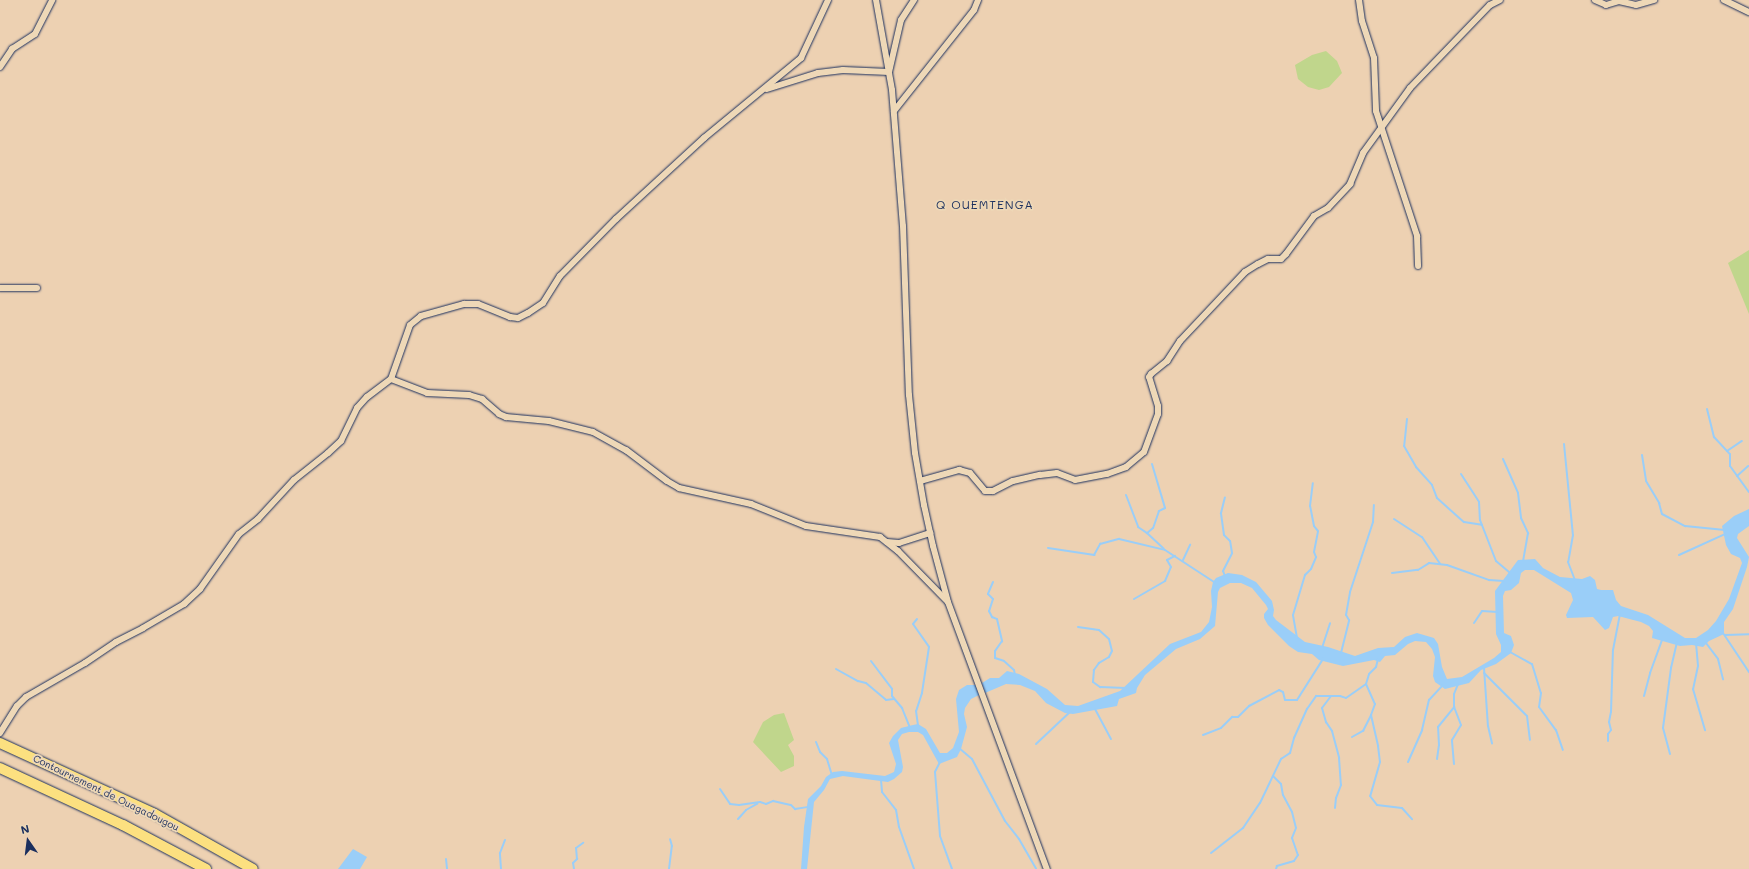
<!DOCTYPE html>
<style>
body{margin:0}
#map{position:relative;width:1749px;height:869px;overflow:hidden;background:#edd1b2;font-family:Mali,sans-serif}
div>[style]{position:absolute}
.green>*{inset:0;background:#c0d68c}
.water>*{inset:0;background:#9acef8}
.stream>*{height:2px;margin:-1px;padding:0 1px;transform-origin:1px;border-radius:1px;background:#9acef8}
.roads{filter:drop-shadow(0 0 1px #1b2f5e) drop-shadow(0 0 1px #1b2f5e)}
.minor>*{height:6px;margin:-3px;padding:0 3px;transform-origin:3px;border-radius:3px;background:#eed8b7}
.trunk>*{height:10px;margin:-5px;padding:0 5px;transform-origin:5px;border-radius:5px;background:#fce080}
span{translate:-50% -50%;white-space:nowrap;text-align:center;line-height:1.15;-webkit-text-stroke:3.5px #eed8b7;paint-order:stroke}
.street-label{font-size:10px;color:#1b2f5e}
.quarter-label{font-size:12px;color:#1b2f5e;letter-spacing:1px}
.north{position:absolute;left:8px;top:821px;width:40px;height:40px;-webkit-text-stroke:3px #eed8b7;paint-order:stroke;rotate:346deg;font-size:11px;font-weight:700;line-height:16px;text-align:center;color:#1b2f5e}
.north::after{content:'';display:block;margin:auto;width:14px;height:18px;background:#1b2f5e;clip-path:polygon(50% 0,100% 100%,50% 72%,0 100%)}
</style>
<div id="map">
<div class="green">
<i style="clip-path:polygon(1326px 51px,1337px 61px,1342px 73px,1329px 87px,1319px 90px,1308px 87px,1298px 79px,1295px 65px,1312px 55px)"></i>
<i style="clip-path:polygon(1749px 250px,1749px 314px,1728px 263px)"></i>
<i style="clip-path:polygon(784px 713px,794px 740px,788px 745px,794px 756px,794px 766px,781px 772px,753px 742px,763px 722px,774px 715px)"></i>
</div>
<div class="water">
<i style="clip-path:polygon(1749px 509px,1749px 526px,1738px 534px,1737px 538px,1749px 557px,1747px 567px,1733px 609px,1724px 622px,1724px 634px,1709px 641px,1703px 647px,1692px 645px,1680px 646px,1652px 638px,1653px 631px,1649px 626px,1641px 622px,1618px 616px,1613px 617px,1609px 628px,1605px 630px,1593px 617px,1567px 618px,1566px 615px,1573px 600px,1571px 593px,1534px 570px,1525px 570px,1521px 573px,1519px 583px,1511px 590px,1505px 591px,1503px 596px,1504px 633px,1511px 636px,1514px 645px,1511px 653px,1496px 664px,1481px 670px,1469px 683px,1445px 689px,1435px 682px,1433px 676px,1435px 657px,1432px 649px,1426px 642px,1415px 641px,1408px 644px,1395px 655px,1385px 656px,1380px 662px,1374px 660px,1343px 666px,1319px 660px,1312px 654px,1298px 652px,1289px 646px,1268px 625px,1264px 618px,1264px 614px,1268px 609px,1266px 605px,1252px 588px,1241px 583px,1230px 583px,1220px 588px,1218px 592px,1215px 626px,1200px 639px,1176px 649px,1145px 675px,1137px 688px,1136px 693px,1119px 699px,1117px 706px,1073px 714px,1065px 713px,1046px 703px,1035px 691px,1020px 685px,1006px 684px,985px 693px,982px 683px,990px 678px,999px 678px,1007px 671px,1019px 674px,1047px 689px,1065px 705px,1078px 706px,1120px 691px,1170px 644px,1201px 632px,1209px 622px,1212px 607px,1211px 591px,1213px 582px,1216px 578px,1228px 573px,1242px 575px,1256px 582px,1272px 601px,1274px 610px,1273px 616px,1276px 620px,1305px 642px,1328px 647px,1355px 656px,1378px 648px,1394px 647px,1405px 637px,1417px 633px,1434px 638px,1438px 644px,1442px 667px,1447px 679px,1462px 677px,1494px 658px,1501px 652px,1501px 645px,1496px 634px,1495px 591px,1518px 560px,1535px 559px,1543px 568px,1560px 577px,1582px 579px,1590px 576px,1595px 580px,1597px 589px,1601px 590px,1613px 590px,1616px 600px,1621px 606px,1648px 615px,1685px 638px,1696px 638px,1708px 630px,1716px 621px,1729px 599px,1742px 563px,1740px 558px,1731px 554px,1726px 545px,1722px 526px,1734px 516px)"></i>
<i style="clip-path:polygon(967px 685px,976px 685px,979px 695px,971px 699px,965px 708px,964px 714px,967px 727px,961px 749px,957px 757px,939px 764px,923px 735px,918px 732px,909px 732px,902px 734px,898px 740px,903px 767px,902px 772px,894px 779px,888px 782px,843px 776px,830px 779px,824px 790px,814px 802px,807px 869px,801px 869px,804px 827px,808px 799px,821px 786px,826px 777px,833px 772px,842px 771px,885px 776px,894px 772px,896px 764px,889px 743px,893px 736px,901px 728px,913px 725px,918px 724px,926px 729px,940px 753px,947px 753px,953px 748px,959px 732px,956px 699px,959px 690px)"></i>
<i style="clip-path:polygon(353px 849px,367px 857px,360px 869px,338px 869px)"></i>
</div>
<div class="stream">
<i style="left:1707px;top:409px;width:29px;rotate:76deg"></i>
<i style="left:1714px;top:437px;width:23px;rotate:47deg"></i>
<i style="left:1730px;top:454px;width:12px;rotate:90deg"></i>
<i style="left:1730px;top:466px;width:32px;rotate:54deg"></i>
<i style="left:1407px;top:419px;width:27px;rotate:96deg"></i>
<i style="left:1404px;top:446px;width:24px;rotate:60deg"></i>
<i style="left:1416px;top:467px;width:24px;rotate:48deg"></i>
<i style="left:1432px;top:485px;width:14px;rotate:69deg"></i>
<i style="left:1437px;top:498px;width:36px;rotate:42deg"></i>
<i style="left:1464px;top:522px;width:18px;rotate:9deg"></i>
<i style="left:1564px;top:444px;width:91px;rotate:84.4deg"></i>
<i style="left:1573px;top:535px;width:27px;rotate:100deg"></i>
<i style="left:1568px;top:562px;width:19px;rotate:69deg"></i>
<i style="left:1727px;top:451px;width:18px;rotate:-34deg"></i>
<i style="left:1642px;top:455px;width:26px;rotate:81deg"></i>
<i style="left:1646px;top:481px;width:26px;rotate:59deg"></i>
<i style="left:1659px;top:503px;width:11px;rotate:75deg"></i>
<i style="left:1662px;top:514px;width:26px;rotate:28deg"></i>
<i style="left:1685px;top:526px;width:40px;rotate:5.7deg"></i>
<i style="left:1503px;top:459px;width:37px;rotate:66deg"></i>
<i style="left:1518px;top:493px;width:25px;rotate:83deg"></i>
<i style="left:1521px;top:518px;width:17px;rotate:65deg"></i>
<i style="left:1528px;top:533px;width:27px;rotate:100deg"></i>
<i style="left:1152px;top:464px;width:46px;rotate:73.5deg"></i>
<i style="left:1165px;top:508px;width:7px;rotate:153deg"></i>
<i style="left:1159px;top:511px;width:18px;rotate:109deg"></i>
<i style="left:1153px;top:528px;width:8px;rotate:140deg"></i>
<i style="left:1147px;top:533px;width:23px;rotate:43deg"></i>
<i style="left:1461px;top:474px;width:33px;rotate:57deg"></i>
<i style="left:1479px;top:502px;width:18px;rotate:87deg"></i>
<i style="left:1480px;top:520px;width:44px;rotate:68.7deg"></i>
<i style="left:1496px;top:561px;width:17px;rotate:40deg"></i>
<i style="left:1737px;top:476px;width:15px;rotate:-42deg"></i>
<i style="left:1126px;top:495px;width:34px;rotate:69deg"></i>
<i style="left:1138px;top:527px;width:11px;rotate:34deg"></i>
<i style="left:1394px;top:519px;width:33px;rotate:33deg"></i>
<i style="left:1422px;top:537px;width:32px;rotate:56deg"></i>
<i style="left:1048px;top:548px;width:47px;rotate:8.7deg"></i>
<i style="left:1094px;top:555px;width:13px;rotate:-61deg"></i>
<i style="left:1100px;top:544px;width:20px;rotate:-15deg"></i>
<i style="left:1119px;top:539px;width:47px;rotate:13.4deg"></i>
<i style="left:1165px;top:550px;width:59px;rotate:33.1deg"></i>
<i style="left:1679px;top:555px;width:51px;rotate:-24.5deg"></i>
<i style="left:1183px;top:560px;width:17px;rotate:-65deg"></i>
<i style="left:1392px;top:573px;width:26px;rotate:-7deg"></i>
<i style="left:1418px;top:570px;width:13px;rotate:-32deg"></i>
<i style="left:1429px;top:563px;width:18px;rotate:6deg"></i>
<i style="left:1447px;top:565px;width:45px;rotate:19.7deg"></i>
<i style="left:1489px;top:580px;width:15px;rotate:4deg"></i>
<i style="left:1225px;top:576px;width:5px;rotate:-112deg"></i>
<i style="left:1223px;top:571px;width:20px;rotate:-63deg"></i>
<i style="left:1232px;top:553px;width:12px;rotate:-99deg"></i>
<i style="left:1230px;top:541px;width:8px;rotate:-135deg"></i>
<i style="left:1224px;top:535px;width:22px;rotate:-98deg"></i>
<i style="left:1221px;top:513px;width:16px;rotate:-76deg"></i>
<i style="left:993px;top:582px;width:13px;rotate:113deg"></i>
<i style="left:988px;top:594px;width:7px;rotate:45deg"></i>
<i style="left:993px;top:599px;width:13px;rotate:108deg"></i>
<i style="left:989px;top:611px;width:7px;rotate:63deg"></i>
<i style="left:992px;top:617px;width:5px;rotate:22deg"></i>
<i style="left:997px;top:619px;width:23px;rotate:77deg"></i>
<i style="left:1002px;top:641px;width:12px;rotate:125deg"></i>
<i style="left:995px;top:651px;width:7px;rotate:90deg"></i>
<i style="left:995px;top:658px;width:9px;rotate:18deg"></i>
<i style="left:1004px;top:661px;width:13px;rotate:42deg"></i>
<i style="left:1014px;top:670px;width:5px;rotate:79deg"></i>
<i style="left:1134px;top:599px;width:36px;rotate:-30deg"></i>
<i style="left:1165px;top:581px;width:15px;rotate:-67deg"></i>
<i style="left:1171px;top:567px;width:8px;rotate:-120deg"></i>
<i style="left:1167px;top:560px;width:9px;rotate:-27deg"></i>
<i style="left:917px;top:619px;width:6px;rotate:129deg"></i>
<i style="left:913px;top:624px;width:28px;rotate:55deg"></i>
<i style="left:929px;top:647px;width:47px;rotate:98.7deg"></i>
<i style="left:922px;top:693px;width:19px;rotate:108deg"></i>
<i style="left:916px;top:711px;width:15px;rotate:82deg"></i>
<i style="left:1474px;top:623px;width:14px;rotate:-56deg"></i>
<i style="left:1482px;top:611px;width:16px;rotate:4deg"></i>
<i style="left:1078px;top:627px;width:21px;rotate:8deg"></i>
<i style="left:1099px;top:630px;width:13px;rotate:42deg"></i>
<i style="left:1109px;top:639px;width:12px;rotate:76deg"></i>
<i style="left:1112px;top:651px;width:7px;rotate:117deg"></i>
<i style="left:1109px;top:657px;width:12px;rotate:149deg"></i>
<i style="left:1099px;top:663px;width:9px;rotate:126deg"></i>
<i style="left:1094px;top:670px;width:12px;rotate:95deg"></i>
<i style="left:1093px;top:682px;width:9px;rotate:36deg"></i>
<i style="left:1100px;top:687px;width:26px;rotate:2deg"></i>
<i style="left:1723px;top:633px;width:47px;rotate:56.3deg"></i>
<i style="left:1725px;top:635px;width:24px;rotate:-2deg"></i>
<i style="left:1297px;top:638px;width:23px;rotate:-100deg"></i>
<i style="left:1293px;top:615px;width:42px;rotate:-73.3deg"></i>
<i style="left:1305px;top:575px;width:8px;rotate:-45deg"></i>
<i style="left:1311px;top:569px;width:13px;rotate:-67deg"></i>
<i style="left:1316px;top:557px;width:5px;rotate:-112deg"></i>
<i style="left:1314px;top:552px;width:21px;rotate:-79deg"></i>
<i style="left:1318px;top:531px;width:6px;rotate:-129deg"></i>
<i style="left:1314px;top:526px;width:20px;rotate:-101deg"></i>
<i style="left:1310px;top:506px;width:23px;rotate:-83deg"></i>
<i style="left:1696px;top:643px;width:23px;rotate:85deg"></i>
<i style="left:1698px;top:666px;width:24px;rotate:102deg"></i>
<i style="left:1693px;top:689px;width:43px;rotate:73.7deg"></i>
<i style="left:1706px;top:643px;width:20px;rotate:53deg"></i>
<i style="left:1718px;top:659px;width:21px;rotate:76deg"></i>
<i style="left:1322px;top:648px;width:26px;rotate:-72deg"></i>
<i style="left:1510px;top:652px;width:25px;rotate:29deg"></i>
<i style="left:1532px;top:664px;width:30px;rotate:73deg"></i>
<i style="left:1541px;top:693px;width:14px;rotate:98deg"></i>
<i style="left:1539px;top:707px;width:29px;rotate:54deg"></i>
<i style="left:1556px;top:730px;width:21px;rotate:71deg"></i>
<i style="left:1341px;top:653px;width:34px;rotate:-76deg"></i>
<i style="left:1349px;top:620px;width:6px;rotate:-121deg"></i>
<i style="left:1346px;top:615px;width:23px;rotate:-80deg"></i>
<i style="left:1350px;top:592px;width:74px;rotate:-71.8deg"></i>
<i style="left:1373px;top:522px;width:17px;rotate:-87deg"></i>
<i style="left:871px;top:661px;width:35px;rotate:53deg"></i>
<i style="left:892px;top:689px;width:7px;rotate:90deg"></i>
<i style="left:892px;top:696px;width:16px;rotate:50deg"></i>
<i style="left:902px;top:708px;width:22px;rotate:68deg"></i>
<i style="left:1484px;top:668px;width:58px;rotate:86.1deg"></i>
<i style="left:1488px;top:726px;width:18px;rotate:77deg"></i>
<i style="left:836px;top:669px;width:25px;rotate:29deg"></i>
<i style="left:858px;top:681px;width:8px;rotate:14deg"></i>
<i style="left:866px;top:683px;width:26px;rotate:40deg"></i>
<i style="left:886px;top:700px;width:8px;rotate:-7deg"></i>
<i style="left:1484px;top:673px;width:61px;rotate:45deg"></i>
<i style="left:1527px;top:716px;width:24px;rotate:83deg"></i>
<i style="left:1366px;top:684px;width:22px;rotate:66deg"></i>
<i style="left:1375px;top:704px;width:12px;rotate:110deg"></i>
<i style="left:1371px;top:715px;width:32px;rotate:77deg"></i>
<i style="left:1378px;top:746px;width:16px;rotate:83deg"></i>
<i style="left:1380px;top:762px;width:35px;rotate:106deg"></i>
<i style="left:1370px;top:796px;width:11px;rotate:52deg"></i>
<i style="left:1377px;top:805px;width:25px;rotate:7deg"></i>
<i style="left:1402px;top:808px;width:15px;rotate:48deg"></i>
<i style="left:1331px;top:696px;width:15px;rotate:127deg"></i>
<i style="left:1322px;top:708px;width:15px;rotate:74deg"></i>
<i style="left:1326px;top:722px;width:11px;rotate:56deg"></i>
<i style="left:1332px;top:731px;width:28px;rotate:75deg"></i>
<i style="left:1339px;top:758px;width:27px;rotate:86deg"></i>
<i style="left:1341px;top:785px;width:14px;rotate:111deg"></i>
<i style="left:1336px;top:798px;width:10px;rotate:96deg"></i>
<i style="left:1644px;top:696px;width:24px;rotate:-75deg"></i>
<i style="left:1650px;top:673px;width:35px;rotate:-70deg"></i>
<i style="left:1095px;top:709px;width:34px;rotate:62deg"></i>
<i style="left:1203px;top:735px;width:19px;rotate:-21deg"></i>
<i style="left:1221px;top:728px;width:16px;rotate:-45deg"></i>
<i style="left:1232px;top:717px;width:6px"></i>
<i style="left:1238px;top:717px;width:16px;rotate:-45deg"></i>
<i style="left:1249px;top:706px;width:34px;rotate:-28deg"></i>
<i style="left:1279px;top:690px;width:4px;rotate:27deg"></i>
<i style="left:1283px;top:692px;width:8px;rotate:76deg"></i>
<i style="left:1285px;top:700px;width:12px"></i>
<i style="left:1297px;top:700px;width:49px;rotate:-57.6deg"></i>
<i style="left:1352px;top:737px;width:13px;rotate:-29deg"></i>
<i style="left:1363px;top:731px;width:18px;rotate:-63deg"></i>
<i style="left:1608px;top:741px;width:7px;rotate:-90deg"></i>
<i style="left:1608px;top:734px;width:5px;rotate:-53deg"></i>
<i style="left:1611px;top:730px;width:8px;rotate:-104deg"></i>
<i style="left:1609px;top:722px;width:10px;rotate:-79deg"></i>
<i style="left:1611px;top:712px;width:62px;rotate:-88.2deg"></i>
<i style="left:1613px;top:650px;width:37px;rotate:-79deg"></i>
<i style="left:816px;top:742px;width:11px;rotate:68deg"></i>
<i style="left:820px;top:752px;width:10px;rotate:45deg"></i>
<i style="left:827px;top:759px;width:17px;rotate:73deg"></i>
<i style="left:1036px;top:744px;width:47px;rotate:-43.3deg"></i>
<i style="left:959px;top:748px;width:17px;rotate:40deg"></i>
<i style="left:972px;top:759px;width:70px;rotate:62deg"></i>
<i style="left:1005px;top:821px;width:23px;rotate:52deg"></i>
<i style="left:1019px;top:839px;width:34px;rotate:60deg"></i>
<i style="left:1670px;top:754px;width:27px;rotate:-105deg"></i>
<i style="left:1663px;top:728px;width:61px;rotate:-82.4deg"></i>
<i style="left:1671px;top:668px;width:26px;rotate:-77deg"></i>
<i style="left:1437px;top:759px;width:14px;rotate:-82deg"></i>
<i style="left:1439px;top:745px;width:18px;rotate:-93deg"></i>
<i style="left:1438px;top:727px;width:26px;rotate:-51deg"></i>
<i style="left:1454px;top:707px;width:13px;rotate:-90deg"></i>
<i style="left:1454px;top:694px;width:11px;rotate:-68deg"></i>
<i style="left:940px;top:762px;width:11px;rotate:117deg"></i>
<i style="left:935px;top:772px;width:64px;rotate:85.5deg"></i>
<i style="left:940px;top:836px;width:35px;rotate:70deg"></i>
<i style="left:1408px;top:762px;width:35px;rotate:-66deg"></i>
<i style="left:1422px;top:730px;width:31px;rotate:-77deg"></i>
<i style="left:1429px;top:700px;width:21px;rotate:-47deg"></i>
<i style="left:1454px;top:764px;width:24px;rotate:-95deg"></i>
<i style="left:1452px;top:740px;width:17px;rotate:-59deg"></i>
<i style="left:1461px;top:725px;width:19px;rotate:-111deg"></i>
<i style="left:1273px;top:776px;width:11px;rotate:45deg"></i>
<i style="left:1281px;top:784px;width:11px;rotate:80deg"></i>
<i style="left:1283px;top:795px;width:19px;rotate:62deg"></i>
<i style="left:1292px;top:812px;width:16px;rotate:76deg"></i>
<i style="left:1296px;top:828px;width:11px;rotate:112deg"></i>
<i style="left:1292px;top:838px;width:18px;rotate:71deg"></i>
<i style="left:1298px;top:855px;width:7px;rotate:124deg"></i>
<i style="left:1294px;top:861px;width:18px;rotate:164deg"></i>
<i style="left:1277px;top:866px;width:3px;rotate:108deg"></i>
<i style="left:881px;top:780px;width:12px;rotate:85deg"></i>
<i style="left:882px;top:792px;width:23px;rotate:52deg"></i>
<i style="left:896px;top:810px;width:17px;rotate:80deg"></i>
<i style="left:899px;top:827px;width:45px;rotate:70.3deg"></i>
<i style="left:720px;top:789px;width:18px;rotate:56deg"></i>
<i style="left:730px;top:804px;width:9px;rotate:6deg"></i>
<i style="left:739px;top:805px;width:21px;rotate:-8deg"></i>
<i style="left:760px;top:802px;width:6px;rotate:18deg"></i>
<i style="left:766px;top:804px;width:8px;rotate:-23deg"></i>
<i style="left:773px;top:801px;width:18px;rotate:13deg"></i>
<i style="left:791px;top:805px;width:6px;rotate:45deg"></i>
<i style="left:795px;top:809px;width:12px;rotate:-9deg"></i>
<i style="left:738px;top:819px;width:12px;rotate:-48deg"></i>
<i style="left:746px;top:810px;width:13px;rotate:-29deg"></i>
<i style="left:1211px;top:853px;width:41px;rotate:-38deg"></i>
<i style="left:1243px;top:828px;width:30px;rotate:-56deg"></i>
<i style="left:1260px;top:803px;width:49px;rotate:-64.5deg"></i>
<i style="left:1281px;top:759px;width:11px;rotate:-34deg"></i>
<i style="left:1290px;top:753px;width:16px;rotate:-75deg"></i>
<i style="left:1294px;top:738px;width:32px;rotate:-66deg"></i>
<i style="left:1307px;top:709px;width:16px;rotate:-55deg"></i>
<i style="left:1316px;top:696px;width:24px"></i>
<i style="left:1340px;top:696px;width:6px;rotate:18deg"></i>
<i style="left:1346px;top:698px;width:24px;rotate:-35deg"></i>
<i style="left:1366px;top:684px;width:10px;rotate:-73deg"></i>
<i style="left:1369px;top:674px;width:10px;rotate:-45deg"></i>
<i style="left:1376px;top:667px;width:8px;rotate:-76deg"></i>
<i style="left:446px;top:859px;width:10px;rotate:84deg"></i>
<i style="left:501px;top:869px;width:16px;rotate:-94deg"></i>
<i style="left:500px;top:853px;width:14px;rotate:-69deg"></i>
<i style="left:574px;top:869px;width:6px;rotate:-99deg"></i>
<i style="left:573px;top:863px;width:6px;rotate:-45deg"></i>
<i style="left:577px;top:859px;width:11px;rotate:-95deg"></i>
<i style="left:576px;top:848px;width:9px;rotate:-36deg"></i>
<i style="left:669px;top:869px;width:23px;rotate:-83deg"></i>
<i style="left:672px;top:846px;width:7px;rotate:-106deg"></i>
</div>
<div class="roads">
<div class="minor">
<i style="left:876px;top:0;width:91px;rotate:79.9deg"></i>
<i style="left:892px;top:90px;width:136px;rotate:85.4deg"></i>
<i style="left:903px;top:226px;width:169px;rotate:88deg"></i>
<i style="left:909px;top:395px;width:58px;rotate:84.1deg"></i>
<i style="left:915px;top:453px;width:53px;rotate:80.2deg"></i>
<i style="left:924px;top:505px;width:42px;rotate:77.6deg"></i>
<i style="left:933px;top:546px;width:58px;rotate:75deg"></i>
<i style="left:948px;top:602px;width:285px;rotate:69.7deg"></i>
<i style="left:1359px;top:0;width:21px;rotate:82deg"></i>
<i style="left:1362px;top:21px;width:39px;rotate:72deg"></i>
<i style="left:1374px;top:58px;width:53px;rotate:87.8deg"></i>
<i style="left:1376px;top:111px;width:132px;rotate:71.8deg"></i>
<i style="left:1417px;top:236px;width:30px;rotate:88deg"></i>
<i style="left:1595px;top:0;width:12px;rotate:24deg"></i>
<i style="left:1606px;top:5px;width:14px;rotate:-17deg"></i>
<i style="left:1619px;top:1px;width:17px;rotate:13deg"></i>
<i style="left:1636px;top:5px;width:19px;rotate:-16deg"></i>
<i style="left:1724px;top:0;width:28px;rotate:26deg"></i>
<i style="left:0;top:67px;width:22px;rotate:-56deg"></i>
<i style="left:12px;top:49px;width:27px;rotate:-33deg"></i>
<i style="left:35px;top:34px;width:38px;rotate:-63deg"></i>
<i style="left:767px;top:89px;width:53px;rotate:-17.4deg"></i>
<i style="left:818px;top:73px;width:25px;rotate:-7deg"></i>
<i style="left:843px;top:70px;width:46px;rotate:2.5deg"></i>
<i style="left:889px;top:72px;width:53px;rotate:-77deg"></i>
<i style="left:901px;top:20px;width:24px;rotate:-57deg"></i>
<i style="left:894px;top:111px;width:129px;rotate:-51.6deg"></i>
<i style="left:974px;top:10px;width:11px;rotate:-68deg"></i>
<i style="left:0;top:288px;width:37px"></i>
<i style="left:391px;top:379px;width:39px;rotate:21deg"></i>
<i style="left:427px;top:393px;width:42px;rotate:2.7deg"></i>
<i style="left:469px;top:395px;width:14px;rotate:17deg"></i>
<i style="left:482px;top:399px;width:23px;rotate:41deg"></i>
<i style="left:499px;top:414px;width:8px;rotate:23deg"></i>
<i style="left:506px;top:417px;width:43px;rotate:5.3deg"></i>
<i style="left:549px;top:421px;width:45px;rotate:14deg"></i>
<i style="left:593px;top:432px;width:38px;rotate:29deg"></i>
<i style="left:626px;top:450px;width:51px;rotate:37.1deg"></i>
<i style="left:667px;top:481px;width:14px;rotate:30deg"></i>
<i style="left:679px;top:488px;width:74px;rotate:12.5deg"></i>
<i style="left:751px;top:504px;width:59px;rotate:21.8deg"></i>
<i style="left:806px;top:526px;width:75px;rotate:8.5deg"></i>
<i style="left:880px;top:537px;width:23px;rotate:38deg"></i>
<i style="left:898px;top:551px;width:70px;rotate:45.6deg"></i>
<i style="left:920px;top:481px;width:41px;rotate:-15.8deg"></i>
<i style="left:959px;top:470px;width:11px;rotate:15deg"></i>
<i style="left:970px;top:473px;width:23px;rotate:50deg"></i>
<i style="left:985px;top:491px;width:8px"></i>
<i style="left:993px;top:491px;width:22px;rotate:-27deg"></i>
<i style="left:1013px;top:481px;width:28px;rotate:-13deg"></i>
<i style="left:1040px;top:475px;width:17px;rotate:-7deg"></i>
<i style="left:1057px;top:473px;width:19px;rotate:21deg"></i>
<i style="left:1075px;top:480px;width:33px;rotate:-11deg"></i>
<i style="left:1107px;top:474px;width:20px;rotate:-20deg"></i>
<i style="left:1126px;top:467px;width:23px;rotate:-40deg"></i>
<i style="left:1144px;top:452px;width:40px;rotate:-69.8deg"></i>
<i style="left:1158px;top:414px;width:8px;rotate:-90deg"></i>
<i style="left:1158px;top:406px;width:30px;rotate:-107deg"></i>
<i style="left:1149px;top:377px;width:4px;rotate:-56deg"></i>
<i style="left:1151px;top:374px;width:21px;rotate:-39deg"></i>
<i style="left:1167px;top:361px;width:24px;rotate:-57deg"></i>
<i style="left:1180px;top:341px;width:95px;rotate:-46.7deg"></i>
<i style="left:1245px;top:272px;width:15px;rotate:-32deg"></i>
<i style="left:1258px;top:264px;width:11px;rotate:-27deg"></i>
<i style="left:1268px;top:259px;width:13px"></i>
<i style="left:1281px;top:259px;width:7px;rotate:-45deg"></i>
<i style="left:1286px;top:254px;width:47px;rotate:-53.6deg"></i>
<i style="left:1314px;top:216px;width:16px;rotate:-30deg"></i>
<i style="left:1328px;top:208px;width:33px;rotate:-47deg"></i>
<i style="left:1350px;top:184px;width:34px;rotate:-67deg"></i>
<i style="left:1363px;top:153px;width:80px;rotate:-54.1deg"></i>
<i style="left:1410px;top:88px;width:115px;rotate:-46.1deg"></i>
<i style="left:1490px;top:5px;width:11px;rotate:-27deg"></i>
<i style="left:887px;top:542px;width:12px;rotate:5deg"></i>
<i style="left:899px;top:543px;width:33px;rotate:-18deg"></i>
<i style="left:0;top:733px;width:32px;rotate:-58deg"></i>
<i style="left:17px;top:706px;width:13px;rotate:-45deg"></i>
<i style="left:26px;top:697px;width:68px;rotate:-30deg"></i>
<i style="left:85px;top:663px;width:37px;rotate:-34deg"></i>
<i style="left:116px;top:642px;width:30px;rotate:-27deg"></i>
<i style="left:143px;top:628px;width:48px;rotate:-30.3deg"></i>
<i style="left:184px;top:604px;width:22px;rotate:-43deg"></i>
<i style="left:200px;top:589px;width:67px;rotate:-54.7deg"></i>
<i style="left:239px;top:534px;width:24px;rotate:-38deg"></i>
<i style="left:258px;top:519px;width:53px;rotate:-47.3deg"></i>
<i style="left:294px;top:480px;width:43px;rotate:-38.5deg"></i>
<i style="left:328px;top:453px;width:18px;rotate:-43deg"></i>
<i style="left:341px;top:441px;width:37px;rotate:-64deg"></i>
<i style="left:357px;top:408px;width:15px;rotate:-48deg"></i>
<i style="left:367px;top:397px;width:30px;rotate:-37deg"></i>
<i style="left:391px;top:379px;width:57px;rotate:-70.6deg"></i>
<i style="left:410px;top:325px;width:14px;rotate:-39deg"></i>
<i style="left:421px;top:316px;width:45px;rotate:-15.6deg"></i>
<i style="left:464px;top:304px;width:14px"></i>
<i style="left:478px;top:304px;width:35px;rotate:22deg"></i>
<i style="left:510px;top:317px;width:8px;rotate:7deg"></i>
<i style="left:518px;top:318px;width:11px;rotate:-27deg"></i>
<i style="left:528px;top:313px;width:18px;rotate:-34deg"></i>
<i style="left:543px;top:303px;width:32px;rotate:-58deg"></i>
<i style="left:560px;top:276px;width:80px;rotate:-45.5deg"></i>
<i style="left:616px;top:219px;width:120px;rotate:-42.6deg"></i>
<i style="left:704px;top:138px;width:126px;rotate:-39.5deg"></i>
<i style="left:801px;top:58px;width:64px;rotate:-65deg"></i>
</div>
<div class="trunk">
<i style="left:0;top:743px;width:170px;rotate:24.6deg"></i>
<i style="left:155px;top:814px;width:112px;rotate:29.3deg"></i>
<i style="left:0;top:768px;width:136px;rotate:24.9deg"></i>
<i style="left:123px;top:825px;width:94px;rotate:27.9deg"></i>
</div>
</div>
<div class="street-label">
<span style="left:106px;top:793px;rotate:26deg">Contournement de Ouagadougou</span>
</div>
<div class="quarter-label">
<span style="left:985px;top:205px">Q OUEMTENGA</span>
</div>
<div class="north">N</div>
</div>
